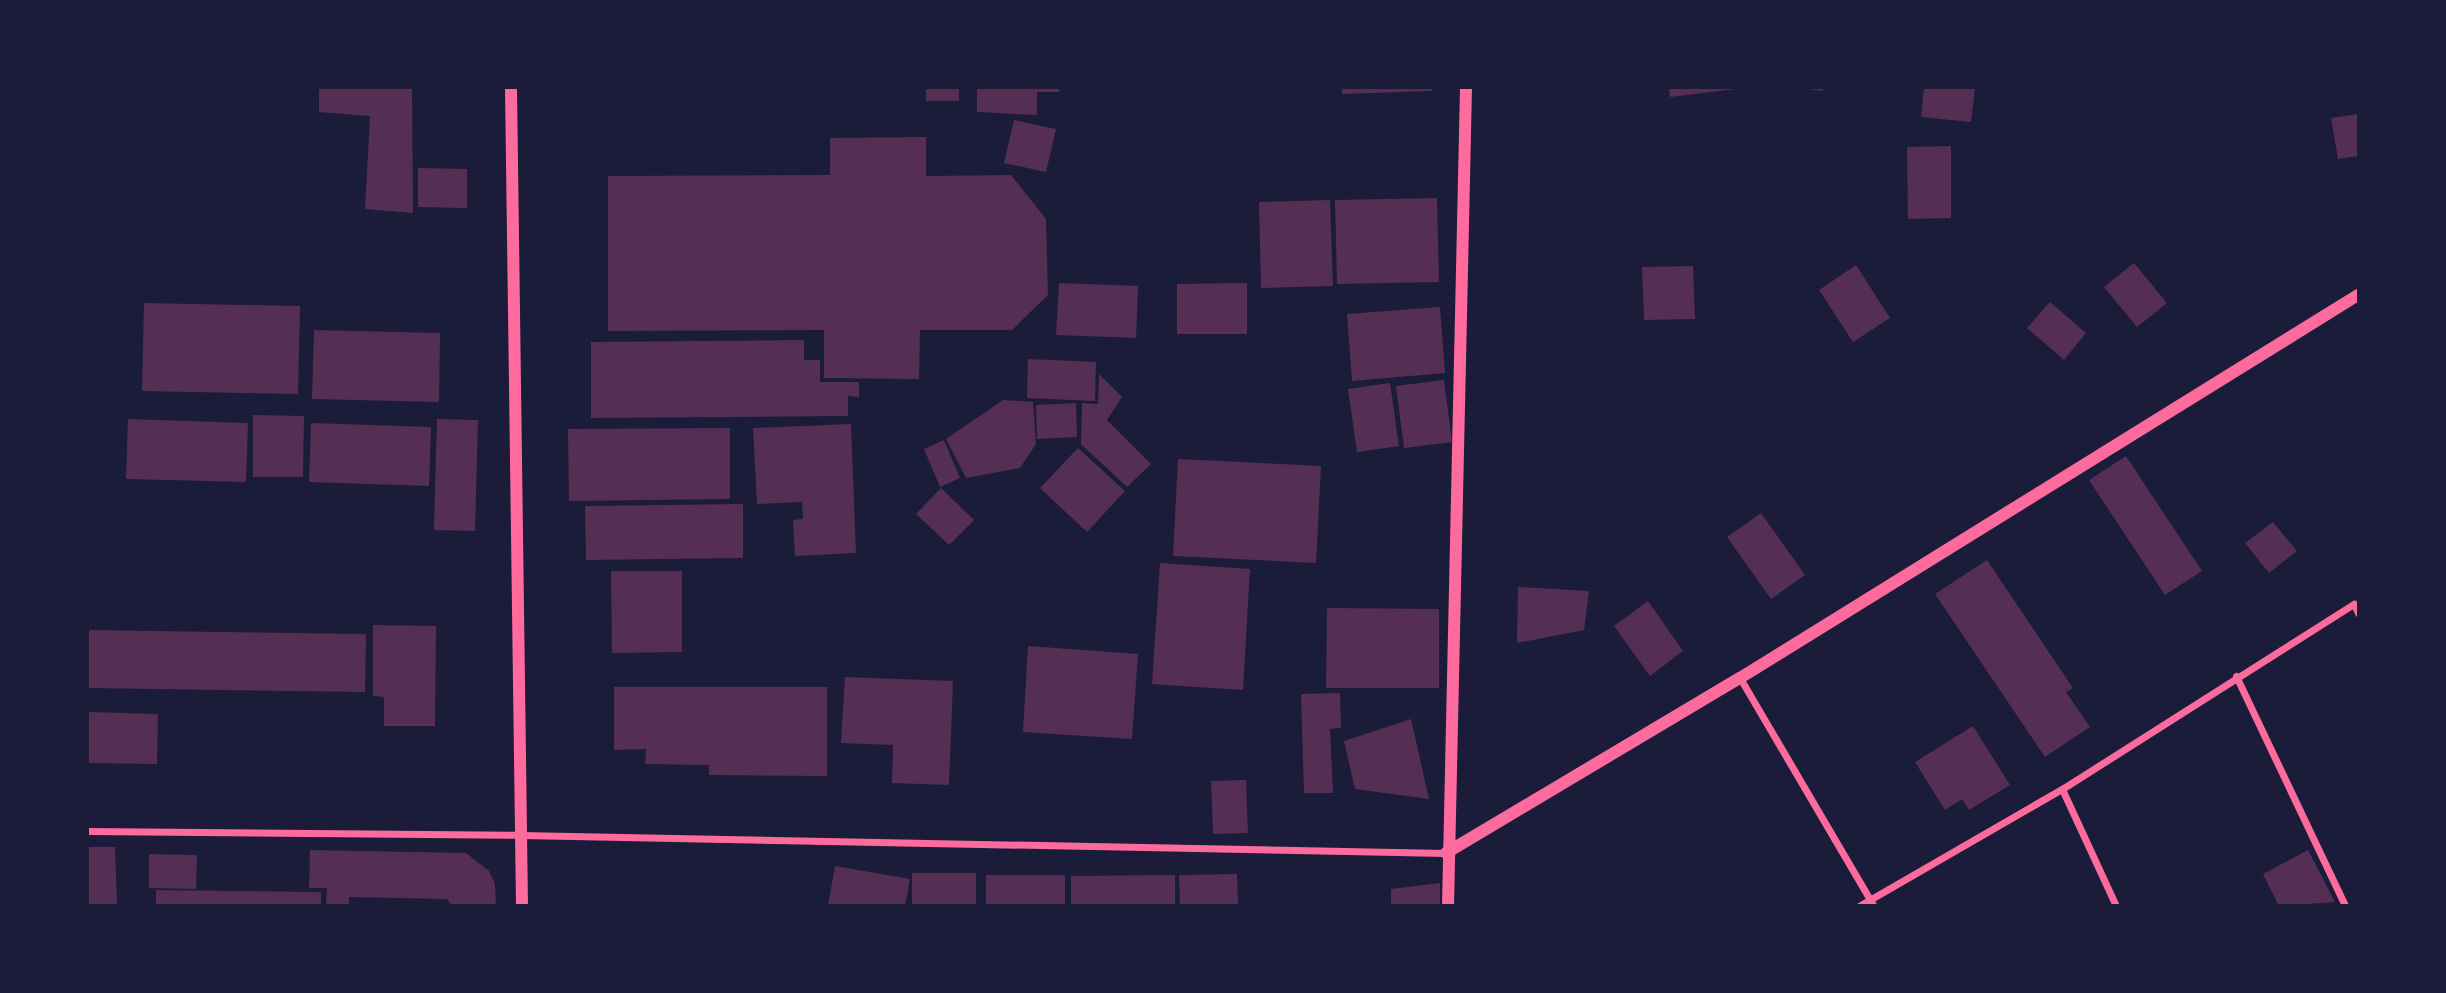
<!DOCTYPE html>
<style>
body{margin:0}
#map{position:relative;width:2446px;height:993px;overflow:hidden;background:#1b1b3a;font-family:Inter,sans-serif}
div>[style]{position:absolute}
.building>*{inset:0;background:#542f53}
.minor>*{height:7px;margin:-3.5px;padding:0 3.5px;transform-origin:3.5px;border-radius:3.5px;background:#ff6b9d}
.tertiary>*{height:12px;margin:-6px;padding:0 6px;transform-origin:6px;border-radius:6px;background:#ff6b9d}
span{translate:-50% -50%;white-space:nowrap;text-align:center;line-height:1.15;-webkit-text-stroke:5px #1b1b3a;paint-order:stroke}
.frame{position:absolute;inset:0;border:89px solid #1b1b3a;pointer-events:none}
</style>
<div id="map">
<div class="building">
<i style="clip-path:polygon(319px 88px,412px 88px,413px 213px,365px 209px,370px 116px,319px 112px)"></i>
<i style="clip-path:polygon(926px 88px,959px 88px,959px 101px,926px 101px)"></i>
<i style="clip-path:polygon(977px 88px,1059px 88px,1059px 92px,1037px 92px,1037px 115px,977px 112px)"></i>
<i style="clip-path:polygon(1342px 88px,1432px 88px,1432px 91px,1342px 94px)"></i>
<i style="clip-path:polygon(1669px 88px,1736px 88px,1736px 89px,1670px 97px)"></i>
<i style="clip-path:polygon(1802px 88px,1823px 88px,1823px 91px)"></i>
<i style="clip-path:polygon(1924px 88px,1975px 88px,1971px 122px,1921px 117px)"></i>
<i style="clip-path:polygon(2358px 114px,2358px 156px,2338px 159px,2331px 118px)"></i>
<i style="clip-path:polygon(1014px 120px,1056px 129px,1046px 172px,1004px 163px)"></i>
<i style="clip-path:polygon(926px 137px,926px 176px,1011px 175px,1046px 219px,1048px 295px,1012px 330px,920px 330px,919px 379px,824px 378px,824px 330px,608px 331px,608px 176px,830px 175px,830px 138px)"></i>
<i style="clip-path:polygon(1951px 146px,1951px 218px,1908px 219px,1907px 147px)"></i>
<i style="clip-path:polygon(418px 168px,467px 169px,467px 208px,418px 207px)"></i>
<i style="clip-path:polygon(1437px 198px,1439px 282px,1337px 284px,1335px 200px)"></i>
<i style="clip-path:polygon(1330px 200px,1333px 286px,1261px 288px,1259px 202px)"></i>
<i style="clip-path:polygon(2134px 263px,2167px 303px,2137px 327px,2104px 287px)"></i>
<i style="clip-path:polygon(1856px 265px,1890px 318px,1853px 342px,1819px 290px)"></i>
<i style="clip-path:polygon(1693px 266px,1695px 319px,1644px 320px,1642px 267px)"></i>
<i style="clip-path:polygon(1059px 283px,1138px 286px,1136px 338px,1056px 335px)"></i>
<i style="clip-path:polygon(1247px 283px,1247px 334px,1177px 334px,1177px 284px)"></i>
<i style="clip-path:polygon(2050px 302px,2086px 333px,2064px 360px,2027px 328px)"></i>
<i style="clip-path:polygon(144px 303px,300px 306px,298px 394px,142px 391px)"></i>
<i style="clip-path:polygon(1440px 307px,1445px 373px,1352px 381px,1347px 314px)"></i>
<i style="clip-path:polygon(314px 330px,440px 333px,439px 402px,312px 399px)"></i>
<i style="clip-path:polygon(804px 340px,804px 360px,820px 360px,820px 382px,859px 382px,859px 397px,848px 396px,848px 416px,591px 418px,591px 342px)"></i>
<i style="clip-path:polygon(1028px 359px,1096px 362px,1095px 401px,1027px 398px)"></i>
<i style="clip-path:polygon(1099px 374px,1122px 397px,1107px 420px,1151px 464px,1127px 487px,1081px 444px,1082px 403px,1098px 404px)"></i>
<i style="clip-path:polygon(1444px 380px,1452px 442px,1404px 448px,1396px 386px)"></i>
<i style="clip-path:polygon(1390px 383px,1399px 446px,1357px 452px,1348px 389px)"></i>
<i style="clip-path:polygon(1003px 400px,1033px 402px,1036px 444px,1020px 468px,966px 478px,946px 439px)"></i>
<i style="clip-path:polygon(1076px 403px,1077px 437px,1037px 439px,1036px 405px)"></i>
<i style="clip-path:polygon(253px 415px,304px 416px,303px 477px,253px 477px)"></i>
<i style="clip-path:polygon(128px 419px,248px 423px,246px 482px,126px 479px)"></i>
<i style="clip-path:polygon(437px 419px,478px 420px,475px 531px,434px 530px)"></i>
<i style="clip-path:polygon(311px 423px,431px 427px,429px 486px,309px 482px)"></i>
<i style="clip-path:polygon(851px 424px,856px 553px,795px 556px,793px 520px,803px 519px,802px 502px,757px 504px,753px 428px)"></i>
<i style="clip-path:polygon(730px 428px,730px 499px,569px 501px,568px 429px)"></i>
<i style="clip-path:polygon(944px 440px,960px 478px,940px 487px,924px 449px)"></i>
<i style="clip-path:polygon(1078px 448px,1125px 491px,1087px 532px,1040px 488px)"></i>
<i style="clip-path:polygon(2126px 456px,2202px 571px,2165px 595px,2089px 480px)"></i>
<i style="clip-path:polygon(1178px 459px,1321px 466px,1316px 563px,1173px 556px)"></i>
<i style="clip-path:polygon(941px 488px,974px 520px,949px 545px,916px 514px)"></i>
<i style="clip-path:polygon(743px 504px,743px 558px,586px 560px,585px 506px)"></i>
<i style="clip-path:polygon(1761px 513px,1805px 575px,1771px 599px,1727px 537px)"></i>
<i style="clip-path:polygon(2273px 522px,2297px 551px,2269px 573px,2245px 543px)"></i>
<i style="clip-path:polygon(1987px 560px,2073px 688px,2066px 692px,2090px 727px,2045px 757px,1935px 594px)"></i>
<i style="clip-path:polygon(1160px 563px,1250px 569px,1243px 690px,1152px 684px)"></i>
<i style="clip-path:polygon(611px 571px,682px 571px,682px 652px,612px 653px)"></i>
<i style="clip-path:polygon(1518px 587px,1589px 591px,1584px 630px,1517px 643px)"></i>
<i style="clip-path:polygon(1648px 601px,1683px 651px,1650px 676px,1614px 626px)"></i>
<i style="clip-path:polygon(1327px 608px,1439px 609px,1439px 688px,1326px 688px)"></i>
<i style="clip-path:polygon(373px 625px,436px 626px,435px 726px,384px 726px,384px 697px,373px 696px)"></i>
<i style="clip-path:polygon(88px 630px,366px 634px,365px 692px,88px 688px)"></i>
<i style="clip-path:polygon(1028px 646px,1138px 654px,1132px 739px,1023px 732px)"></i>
<i style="clip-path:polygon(845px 677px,953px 681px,949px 785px,892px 783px,893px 745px,841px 743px)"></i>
<i style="clip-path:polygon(614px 687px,827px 687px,827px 776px,709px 775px,709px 765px,645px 764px,646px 749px,614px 750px)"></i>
<i style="clip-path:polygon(1340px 693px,1341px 728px,1330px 729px,1333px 793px,1304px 793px,1301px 694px)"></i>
<i style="clip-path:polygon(88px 712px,158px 714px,157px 764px,88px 763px)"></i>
<i style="clip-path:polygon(1411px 719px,1429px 799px,1355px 789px,1344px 741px)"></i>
<i style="clip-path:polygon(1973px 726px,2010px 785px,1969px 810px,1962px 799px,1945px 810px,1915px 762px)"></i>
<i style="clip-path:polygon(1246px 780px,1248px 833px,1213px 834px,1211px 781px)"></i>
<i style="clip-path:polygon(88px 847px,115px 847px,117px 906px,88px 906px)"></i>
<i style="clip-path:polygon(310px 850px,466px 853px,489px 871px,495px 884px,496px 906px,452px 906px,447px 899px,349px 897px,349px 906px,326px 906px,327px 888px,309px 888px)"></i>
<i style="clip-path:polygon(2308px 850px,2335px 902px,2279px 906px,2263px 874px)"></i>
<i style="clip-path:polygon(149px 854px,197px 855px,196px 889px,149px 888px)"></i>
<i style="clip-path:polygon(835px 866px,910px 879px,905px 906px,828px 906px)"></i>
<i style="clip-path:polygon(912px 873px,976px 873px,976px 906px,912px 906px)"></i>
<i style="clip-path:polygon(1237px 874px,1238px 906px,1180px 906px,1179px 875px)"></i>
<i style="clip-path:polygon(986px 875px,1065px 875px,1065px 906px,986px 906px)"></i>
<i style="clip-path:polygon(1175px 875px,1175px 906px,1071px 906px,1071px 876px)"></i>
<i style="clip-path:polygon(1440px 883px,1440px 906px,1391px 906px,1391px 889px)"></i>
<i style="clip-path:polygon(156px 890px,321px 892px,321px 906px,156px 906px)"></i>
</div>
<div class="minor">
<i style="left:2236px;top:676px;width:255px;rotate:64.6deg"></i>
<i style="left:1740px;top:678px;width:264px;rotate:59.6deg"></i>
<i style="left:2062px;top:789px;width:129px;rotate:65.2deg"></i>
<i style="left:88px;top:831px;width:432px;rotate:0.5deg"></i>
<i style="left:520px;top:835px;width:926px;rotate:1.11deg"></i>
<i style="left:1859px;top:906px;width:234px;rotate:-30deg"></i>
<i style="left:2062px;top:789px;width:346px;rotate:-32.4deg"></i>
<i style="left:2354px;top:604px;width:10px;rotate:66deg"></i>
</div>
<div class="tertiary">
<i style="left:511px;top:88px;width:818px;rotate:89.23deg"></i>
<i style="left:1446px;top:853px;width:342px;rotate:-30.8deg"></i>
<i style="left:1740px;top:678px;width:727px;rotate:-31.79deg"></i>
<i style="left:1448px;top:906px;width:818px;rotate:-88.74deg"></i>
</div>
<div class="frame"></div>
</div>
